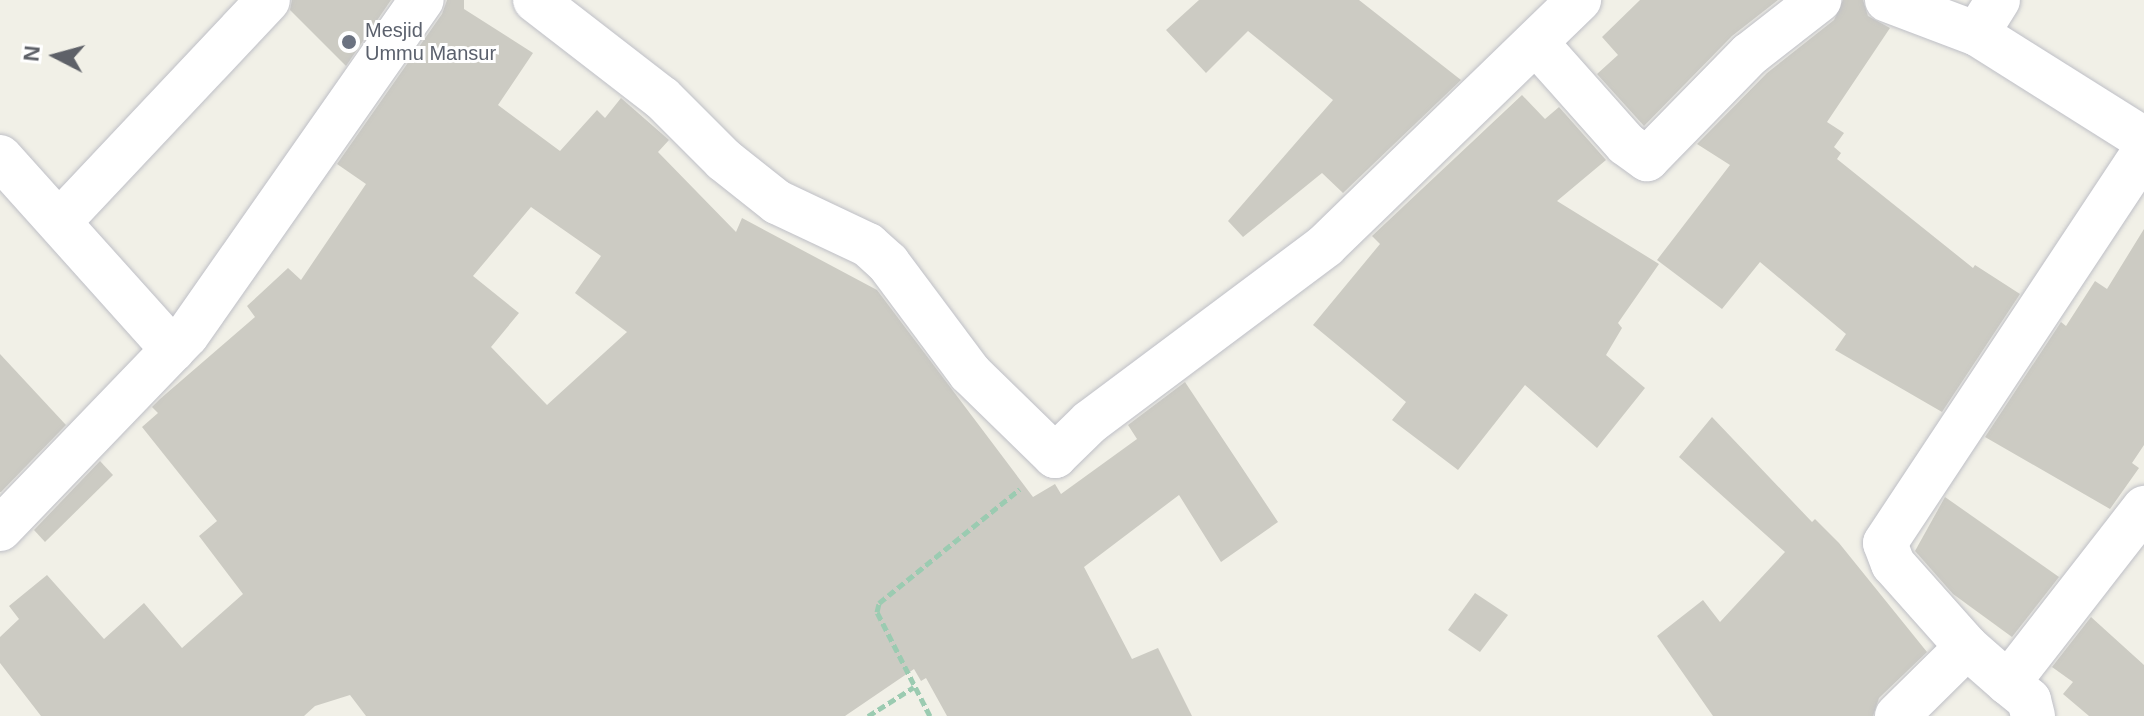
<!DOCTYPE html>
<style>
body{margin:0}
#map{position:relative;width:2144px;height:716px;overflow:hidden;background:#f1f0e7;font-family:Arial,sans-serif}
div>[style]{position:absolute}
.building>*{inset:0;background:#cccbc3}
.path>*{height:5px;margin-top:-2.5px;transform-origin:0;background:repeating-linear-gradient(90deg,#9bcbb1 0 8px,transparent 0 12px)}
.roads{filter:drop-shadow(0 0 2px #bebfc6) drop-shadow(0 0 2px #bebfc6)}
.minor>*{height:44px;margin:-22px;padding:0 22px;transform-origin:22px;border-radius:22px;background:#fff}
.dots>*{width:22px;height:22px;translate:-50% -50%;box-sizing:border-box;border:4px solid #fff;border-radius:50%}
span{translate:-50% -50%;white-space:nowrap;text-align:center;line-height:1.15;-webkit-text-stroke:6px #fff;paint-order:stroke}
.worship-label{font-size:20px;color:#5b616d}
.left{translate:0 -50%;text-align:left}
.north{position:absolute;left:16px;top:16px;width:80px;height:80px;-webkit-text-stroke:6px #fff;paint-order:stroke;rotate:276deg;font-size:22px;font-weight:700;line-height:32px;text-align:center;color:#5e6168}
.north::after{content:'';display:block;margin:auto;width:28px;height:36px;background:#5e6168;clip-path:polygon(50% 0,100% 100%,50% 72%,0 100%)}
</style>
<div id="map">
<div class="building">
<i style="clip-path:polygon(292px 0,391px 0,346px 66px,290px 10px)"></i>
<i style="clip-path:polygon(evenodd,447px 0,464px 0,464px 9px,533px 53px,498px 105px,560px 151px,597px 110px,605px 118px,621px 98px,669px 140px,658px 152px,736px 232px,742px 218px,877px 290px,1033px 497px,1055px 484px,1061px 494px,1137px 439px,1128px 425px,1185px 382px,1278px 522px,1221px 562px,1179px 495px,1084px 567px,1132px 659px,1158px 648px,1192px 716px,947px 716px,926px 678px,921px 681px,914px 669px,845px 716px,366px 716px,350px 695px,315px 706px,304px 716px,41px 716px,0 663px,0 637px,19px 619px,9px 606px,47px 575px,104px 639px,144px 603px,182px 648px,243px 594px,199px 536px,217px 521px,142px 427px,158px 413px,152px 407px,160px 399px,255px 317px,247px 306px,288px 268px,301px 280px,366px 184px,337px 164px,442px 14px,447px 0,531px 207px,601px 256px,575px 293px,627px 332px,547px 405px,491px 347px,519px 313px,473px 276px,531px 207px)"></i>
<i style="clip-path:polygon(1199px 0,1359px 0,1461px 80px,1343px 193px,1322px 173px,1243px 237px,1228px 221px,1333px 100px,1248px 31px,1206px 73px,1166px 30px)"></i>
<i style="clip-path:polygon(1640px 0,1778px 0,1732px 36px,1644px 126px,1597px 74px,1618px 55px,1602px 37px)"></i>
<i style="clip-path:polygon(1843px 0,1863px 0,1868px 16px,1890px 28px,1827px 122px,1844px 133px,1834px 147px,1841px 153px,1837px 159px,1973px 268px,1975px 265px,2020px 294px,1942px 412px,1835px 350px,1846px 334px,1760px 262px,1722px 309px,1657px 260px,1730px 165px,1697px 144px,1767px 73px,1834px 20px)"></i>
<i style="clip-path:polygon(1522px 95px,1545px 119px,1559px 107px,1606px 160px,1557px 201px,1659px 264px,1618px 323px,1622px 328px,1606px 355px,1645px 388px,1597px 448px,1525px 385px,1458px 470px,1392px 420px,1406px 402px,1313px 325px,1380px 244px,1372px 236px)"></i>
<i style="clip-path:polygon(2144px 229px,2144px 445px,2132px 463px,2139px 468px,2110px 509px,1985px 437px,2061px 322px,2066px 326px,2095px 281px,2107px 289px)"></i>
<i style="clip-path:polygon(0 354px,66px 425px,1px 492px,0 492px)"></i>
<i style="clip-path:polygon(1712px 417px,1812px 522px,1815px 519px,1839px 543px,1927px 652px,1879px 698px,1873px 716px,1713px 716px,1657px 636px,1703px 600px,1720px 622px,1785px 552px,1679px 457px)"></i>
<i style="clip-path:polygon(100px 461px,113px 475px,45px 542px,34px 530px)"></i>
<i style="clip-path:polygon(1945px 497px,2059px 577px,2012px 637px,1953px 594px,1915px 551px)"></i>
<i style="clip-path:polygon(1475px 593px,1508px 615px,1480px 652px,1448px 630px)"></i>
<i style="clip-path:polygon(2091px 617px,2144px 665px,2144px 716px,2089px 716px,2063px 694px,2073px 682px,2052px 667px)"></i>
</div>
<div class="path">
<i style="left:868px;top:716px;width:54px;rotate:-32.2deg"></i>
<i style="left:930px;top:716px;width:117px;rotate:-117deg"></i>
<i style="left:877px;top:612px;width:9px;rotate:-77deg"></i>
<i style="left:879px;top:603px;width:181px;rotate:-39deg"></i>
</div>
<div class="roads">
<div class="minor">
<i style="left:535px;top:0;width:160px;rotate:37.7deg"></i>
<i style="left:662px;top:98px;width:88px;rotate:45deg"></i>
<i style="left:724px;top:160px;width:68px;rotate:38.4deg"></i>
<i style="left:777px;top:202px;width:101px;rotate:25.3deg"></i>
<i style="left:868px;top:245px;width:27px;rotate:42deg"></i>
<i style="left:888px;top:263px;width:137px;rotate:53.3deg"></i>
<i style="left:970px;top:373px;width:119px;rotate:44.3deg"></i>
<i style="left:1055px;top:456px;width:49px;rotate:-44.2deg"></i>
<i style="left:1090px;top:422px;width:294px;rotate:-36.8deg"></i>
<i style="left:1325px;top:246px;width:354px;rotate:-44.1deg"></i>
<i style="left:1887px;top:0;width:96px;rotate:20.7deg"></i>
<i style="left:1998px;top:0;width:40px;rotate:122deg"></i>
<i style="left:1977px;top:34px;width:197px;rotate:32.2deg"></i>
<i style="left:1537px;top:44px;width:134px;rotate:48.3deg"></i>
<i style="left:1626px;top:144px;width:26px;rotate:36deg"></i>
<i style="left:1647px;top:159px;width:147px;rotate:-45.6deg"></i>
<i style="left:1750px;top:54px;width:88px;rotate:-38deg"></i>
<i style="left:0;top:157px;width:259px;rotate:48.1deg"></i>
<i style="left:60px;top:221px;width:303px;rotate:-46.7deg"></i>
<i style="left:0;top:529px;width:269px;rotate:-46.1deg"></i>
<i style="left:187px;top:335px;width:409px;rotate:-55deg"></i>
<i style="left:2008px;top:683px;width:55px;rotate:-138.7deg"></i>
<i style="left:1967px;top:647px;width:111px;rotate:-131.7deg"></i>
<i style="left:1893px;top:564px;width:22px;rotate:-111deg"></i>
<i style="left:1885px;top:543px;width:469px;rotate:-56.5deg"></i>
<i style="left:1897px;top:716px;width:98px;rotate:-44.6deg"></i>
<i style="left:2033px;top:716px;width:16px;rotate:-104deg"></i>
<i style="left:2029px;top:700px;width:27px;rotate:-141deg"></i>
<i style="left:2008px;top:683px;width:222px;rotate:-52.1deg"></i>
</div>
</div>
<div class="dots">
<i style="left:349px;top:42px;background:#6b7280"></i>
</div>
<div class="worship-label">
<span class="left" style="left:365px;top:42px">Mesjid<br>Ummu Mansur</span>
</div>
<div class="north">N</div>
</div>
